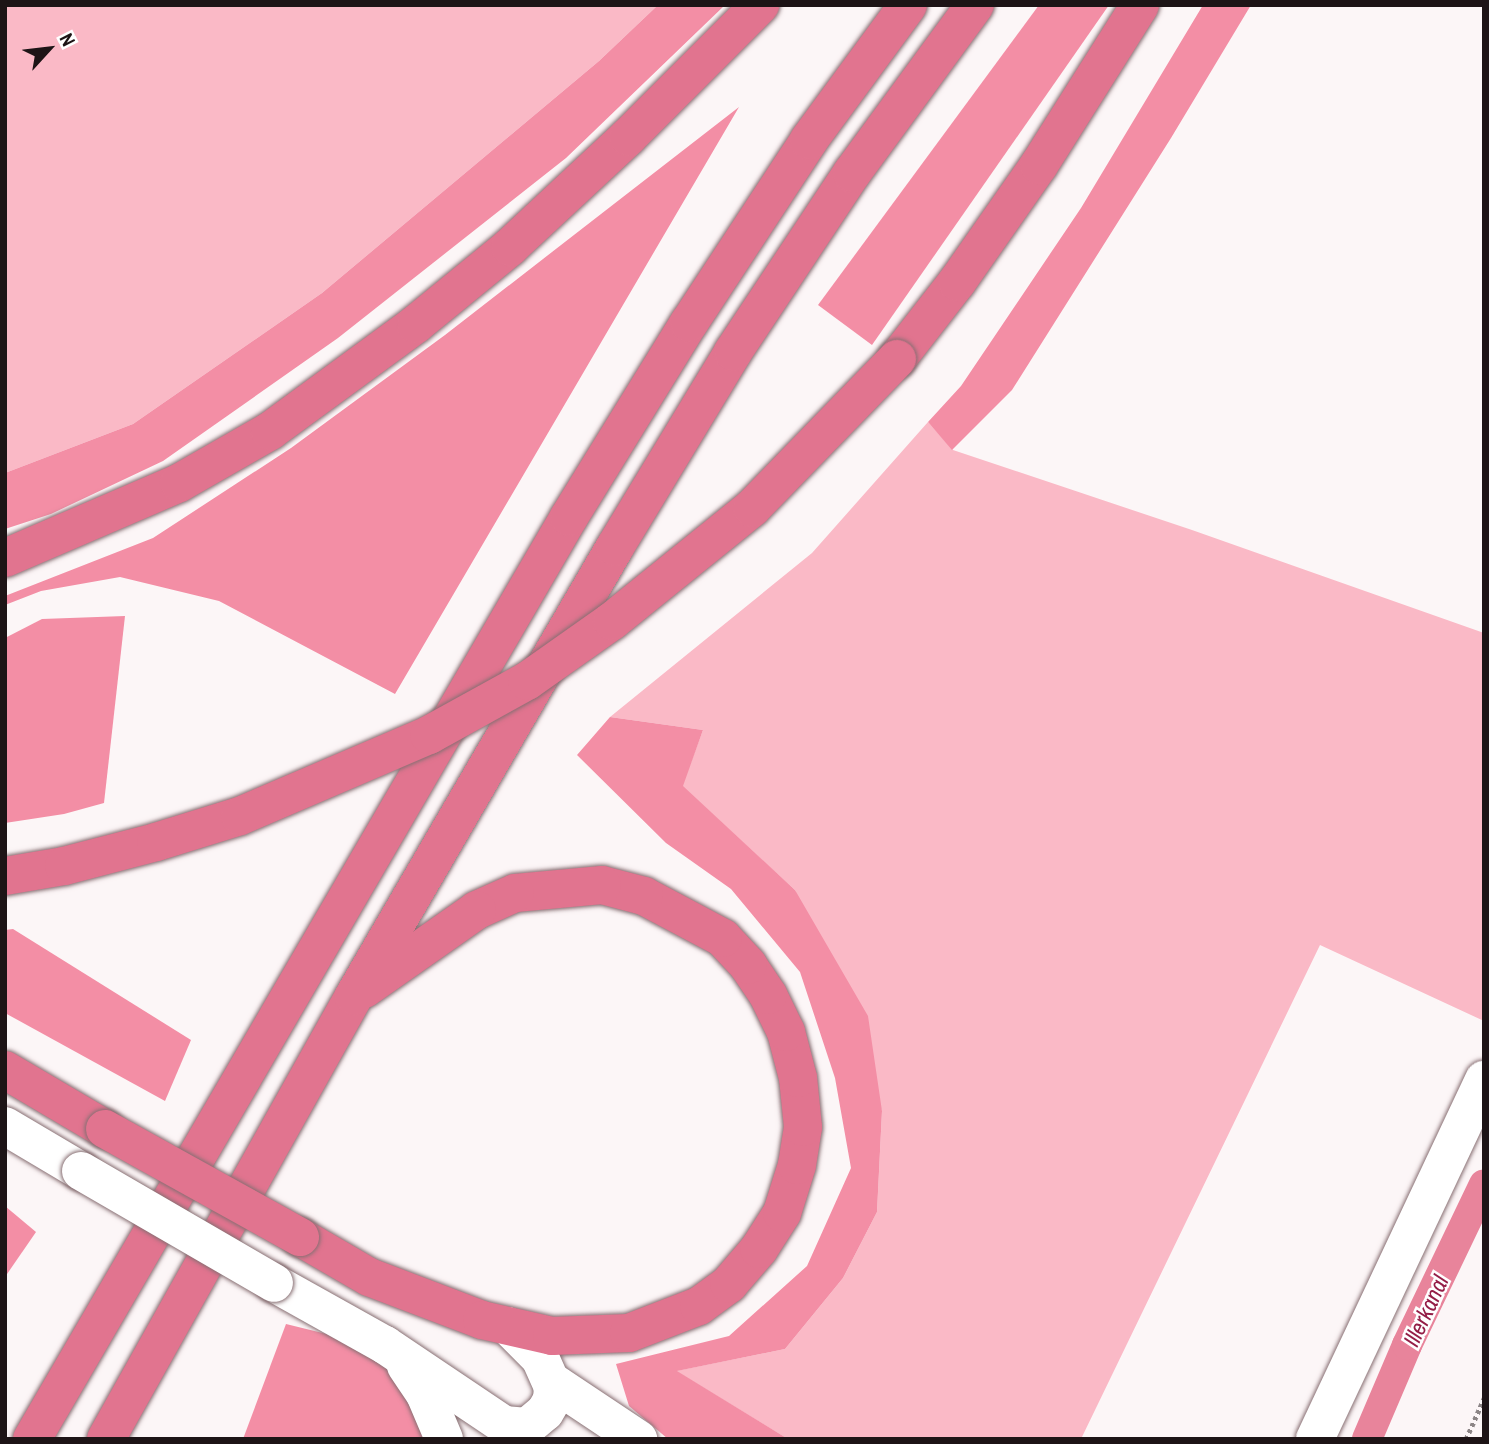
<!DOCTYPE html>
<style>
body{margin:0}
#map{position:relative;width:1489px;height:1444px;overflow:hidden;background:#fcf6f7;font-family:"Archivo Narrow",sans-serif}
div>[style]{position:absolute}
.green>*{inset:0;background:#fab9c6}
.forest>*{inset:0;background:#f38ea5}
.canal>*{height:30px;margin:-15px;padding:0 15px;transform-origin:15px;border-radius:15px;background:#e8849b}
.path>*{height:4.5px;margin-top:-2.25px;transform-origin:0;background:repeating-linear-gradient(90deg,#8c8586 0 3.5px,transparent 0 7px)}
.roads{filter:drop-shadow(0 0 2px #886f73) drop-shadow(0 0 2px #886f73)}
.minor>*{height:38px;margin:-19px;padding:0 19px;transform-origin:19px;border-radius:19px;background:#fff}
.highway>*{height:38px;margin:-19px;padding:0 19px;transform-origin:19px;border-radius:19px;background:#e1748f}
.bridges{filter:drop-shadow(0 0 2px #886f73) drop-shadow(0 0 2px #886f73)}
.minor-bridge>*{height:38px;margin:-19px;padding:0 19px;transform-origin:19px;border-radius:19px;background:#fff}
.highway-bridge>*{height:38px;margin:-19px;padding:0 19px;transform-origin:19px;border-radius:19px;background:#e1748f}
span{translate:-50% -50%;white-space:nowrap;text-align:center;line-height:1.15;-webkit-text-stroke:5px #fff;paint-order:stroke}
.water-label{font-size:23px;color:#941e47;font-style:italic}
.frame{position:absolute;inset:0;border:7px solid #1d1416;pointer-events:none}
.north{position:absolute;left:14px;top:14px;width:70px;height:70px;-webkit-text-stroke:5px #fff;paint-order:stroke;rotate:63deg;font-size:19px;font-weight:700;line-height:28px;text-align:center;color:#1d1416}
.north::after{content:'';display:block;margin:auto;width:24px;height:32px;background:#1d1416;clip-path:polygon(50% 0,100% 100%,50% 72%,0 100%)}
</style>
<div id="map">
<div class="green">
<i style="clip-path:polygon(5px 5px,658px 5px,599px 61px,322px 293px,133px 424px,5px 473px)"></i>
<i style="clip-path:polygon(928px 422px,953px 450px,1192px 530px,1484px 633px,1484px 1021px,1320px 945px,1081px 1439px,788px 1439px,676px 1371px,785px 1349px,843px 1278px,877px 1212px,882px 1111px,795px 890px,682px 786px,703px 730px,610px 717px,812px 553px)"></i>
</div>
<div class="forest">
<i style="clip-path:polygon(658px 5px,725px 5px,566px 158px,338px 338px,163px 461px,51px 514px,5px 529px,5px 473px,133px 424px,322px 293px,599px 61px)"></i>
<i style="clip-path:polygon(1039px 5px,1109px 5px,872px 345px,818px 305px)"></i>
<i style="clip-path:polygon(1203px 5px,1251px 5px,1171px 138px,1012px 390px,952px 450px,928px 422px,961px 386px,1081px 208px)"></i>
<i style="clip-path:polygon(739px 107px,395px 694px,219px 601px,120px 577px,41px 591px,5px 605px,5px 596px,153px 538px,291px 448px,445px 335px)"></i>
<i style="clip-path:polygon(125px 616px,104px 803px,64px 814px,5px 823px,5px 638px,42px 619px)"></i>
<i style="clip-path:polygon(610px 717px,703px 730px,683px 786px,795px 890px,868px 1016px,882px 1111px,877px 1212px,843px 1278px,785px 1349px,677px 1371px,788px 1439px,668px 1439px,629px 1406px,616px 1364px,729px 1336px,807px 1266px,851px 1168px,835px 1078px,800px 972px,731px 889px,666px 843px,577px 755px)"></i>
<i style="clip-path:polygon(13px 929px,191px 1040px,165px 1101px,5px 1013px,5px 930px)"></i>
<i style="clip-path:polygon(5px 1206px,36px 1232px,5px 1277px)"></i>
<i style="clip-path:polygon(286px 1324px,355px 1341px,414px 1391px,433px 1439px,243px 1439px)"></i>
</div>
<div class="canal">
<i style="left:1367px;top:1439px;width:102px;rotate:-66.9deg"></i>
<i style="left:1407px;top:1345px;width:178px;rotate:-64.4deg"></i>
</div>
<div class="path">
<i style="left:1466px;top:1439px;width:45px;rotate:-66.3deg"></i>
</div>
<div class="roads">
<div class="minor">
<i style="left:5px;top:1126px;width:88px;rotate:30.6deg"></i>
<i style="left:274px;top:1283px;width:127px;rotate:29.2deg"></i>
<i style="left:385px;top:1345px;width:143px;rotate:33.9deg"></i>
<i style="left:504px;top:1425px;width:23px;rotate:5deg"></i>
<i style="left:527px;top:1427px;width:23px;rotate:-40deg"></i>
<i style="left:545px;top:1412px;width:14px;rotate:-60deg"></i>
<i style="left:552px;top:1400px;width:13px;rotate:-86deg"></i>
<i style="left:553px;top:1387px;width:32px;rotate:-114deg"></i>
<i style="left:540px;top:1358px;width:45px;rotate:-135deg"></i>
<i style="left:406px;top:1366px;width:34px;rotate:56deg"></i>
<i style="left:425px;top:1394px;width:49px;rotate:67.1deg"></i>
<i style="left:551px;top:1381px;width:105px;rotate:33.7deg"></i>
<i style="left:1315px;top:1439px;width:397px;rotate:-64.8deg"></i>
</div>
<div class="highway">
<i style="left:897px;top:359px;width:98px;rotate:-52.1deg"></i>
<i style="left:957px;top:282px;width:143px;rotate:-55deg"></i>
<i style="left:1039px;top:165px;width:189px;rotate:-57.7deg"></i>
<i style="left:5px;top:558px;width:189px;rotate:-23.3deg"></i>
<i style="left:179px;top:483px;width:105px;rotate:-29.7deg"></i>
<i style="left:270px;top:431px;width:181px;rotate:-36.2deg"></i>
<i style="left:416px;top:324px;width:122px;rotate:-39.3deg"></i>
<i style="left:510px;top:247px;width:161px;rotate:-43deg"></i>
<i style="left:628px;top:137px;width:187px;rotate:-45deg"></i>
<i style="left:5px;top:1070px;width:116px;rotate:30.5deg"></i>
<i style="left:300px;top:1237px;width:80px;rotate:30.1deg"></i>
<i style="left:369px;top:1277px;width:121px;rotate:20.8deg"></i>
<i style="left:482px;top:1320px;width:72px;rotate:12.9deg"></i>
<i style="left:552px;top:1336px;width:77px;rotate:-2.2deg"></i>
<i style="left:629px;top:1333px;width:75px;rotate:-21.1deg"></i>
<i style="left:699px;top:1306px;width:37px;rotate:-36deg"></i>
<i style="left:729px;top:1284px;width:46px;rotate:-49.4deg"></i>
<i style="left:759px;top:1249px;width:43px;rotate:-57.4deg"></i>
<i style="left:782px;top:1213px;width:50px;rotate:-72.6deg"></i>
<i style="left:797px;top:1165px;width:38px;rotate:-81deg"></i>
<i style="left:803px;top:1127px;width:49px;rotate:-95.8deg"></i>
<i style="left:798px;top:1078px;width:48px;rotate:-104.6deg"></i>
<i style="left:786px;top:1032px;width:41px;rotate:-115.9deg"></i>
<i style="left:768px;top:995px;width:36px;rotate:-124deg"></i>
<i style="left:748px;top:965px;width:37px;rotate:-133deg"></i>
<i style="left:723px;top:938px;width:89px;rotate:-152deg"></i>
<i style="left:644px;top:896px;width:43px;rotate:-165.3deg"></i>
<i style="left:602px;top:885px;width:87px;rotate:174.7deg"></i>
<i style="left:515px;top:893px;width:42px;rotate:155.9deg"></i>
<i style="left:477px;top:910px;width:138px;rotate:145deg"></i>
<i style="left:32px;top:1439px;width:1067px;rotate:-59.78deg"></i>
<i style="left:569px;top:517px;width:228px;rotate:-58.3deg"></i>
<i style="left:689px;top:323px;width:219px;rotate:-56.7deg"></i>
<i style="left:809px;top:140px;width:167px;rotate:-53.7deg"></i>
<i style="left:106px;top:1439px;width:508px;rotate:-60.76deg"></i>
<i style="left:354px;top:996px;width:519px;rotate:-59.83deg"></i>
<i style="left:615px;top:547px;width:228px;rotate:-58.8deg"></i>
<i style="left:733px;top:352px;width:215px;rotate:-56.4deg"></i>
<i style="left:852px;top:173px;width:208px;rotate:-53.8deg"></i>
</div>
</div>
<div class="bridges">
<div class="minor-bridge">
<i style="left:81px;top:1171px;width:223px;rotate:30.1deg"></i>
</div>
<div class="highway-bridge">
<i style="left:5px;top:876px;width:60px;rotate:-9.6deg"></i>
<i style="left:64px;top:866px;width:95px;rotate:-14.6deg"></i>
<i style="left:156px;top:842px;width:88px;rotate:-17.2deg"></i>
<i style="left:240px;top:816px;width:206px;rotate:-23.2deg"></i>
<i style="left:429px;top:735px;width:112px;rotate:-28.9deg"></i>
<i style="left:527px;top:681px;width:104px;rotate:-35.2deg"></i>
<i style="left:612px;top:621px;width:180px;rotate:-38.9deg"></i>
<i style="left:752px;top:508px;width:208px;rotate:-45.8deg"></i>
<i style="left:105px;top:1129px;width:223px;rotate:29deg"></i>
</div>
</div>
<div class="water-label">
<span style="left:1426px;top:1311px;rotate:-65deg">Illerkanal</span>
</div>
<div class="frame"></div>
<div class="north">N</div>
</div>
